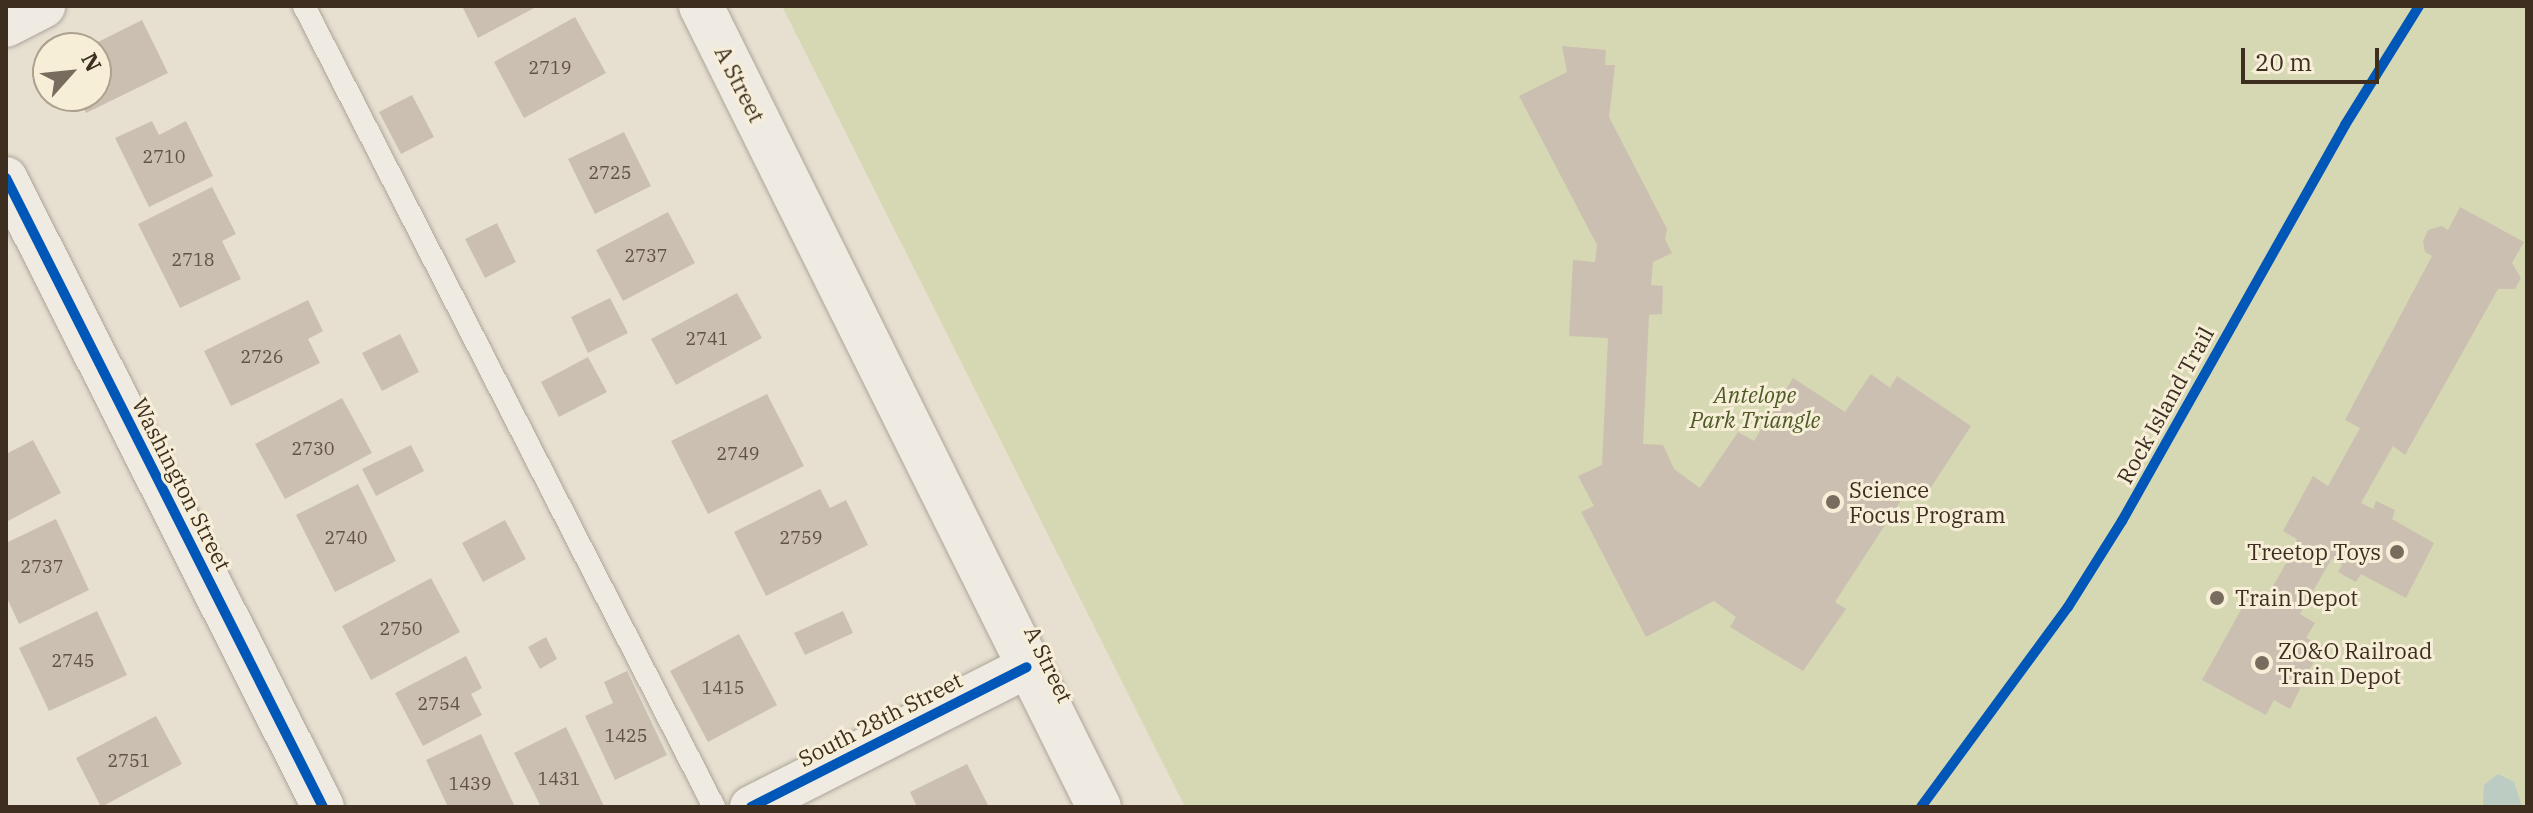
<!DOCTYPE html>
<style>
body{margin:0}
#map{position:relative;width:2533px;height:813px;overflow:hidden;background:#e7e0d1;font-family:"IBM Plex Serif",serif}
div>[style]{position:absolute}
.green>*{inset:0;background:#d6d7b3}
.water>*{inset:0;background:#bcccc2}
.building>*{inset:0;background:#cbbfb2}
.roads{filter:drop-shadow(0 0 2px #ada599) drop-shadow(0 0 2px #ada599)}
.lane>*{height:22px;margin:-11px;padding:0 11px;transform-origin:11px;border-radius:11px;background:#efebe3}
.street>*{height:42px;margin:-21px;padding:0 21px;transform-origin:21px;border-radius:21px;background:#efebe3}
.secondary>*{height:44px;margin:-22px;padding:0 22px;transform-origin:22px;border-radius:22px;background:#efebe3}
.cycleway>*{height:10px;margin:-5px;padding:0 5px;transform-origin:5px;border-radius:5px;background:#0057b8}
.dots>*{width:22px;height:22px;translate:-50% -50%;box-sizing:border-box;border:4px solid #f7eed8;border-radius:50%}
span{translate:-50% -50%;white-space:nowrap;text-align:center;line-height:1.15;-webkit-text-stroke:6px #f7eed8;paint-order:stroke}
.number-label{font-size:18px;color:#605244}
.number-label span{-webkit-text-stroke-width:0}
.street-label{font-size:22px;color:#3d2e20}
.park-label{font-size:22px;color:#4d5a26;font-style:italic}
.poi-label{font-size:22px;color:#3d2e20}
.left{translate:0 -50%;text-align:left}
.right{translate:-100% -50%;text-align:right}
.frame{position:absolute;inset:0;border:8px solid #3d2e20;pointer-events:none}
.north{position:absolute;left:32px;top:32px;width:80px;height:80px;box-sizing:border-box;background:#f7eed8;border:2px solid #ada18e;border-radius:50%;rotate:63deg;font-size:22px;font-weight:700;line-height:32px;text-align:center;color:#3d2e20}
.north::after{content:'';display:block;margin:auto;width:28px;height:36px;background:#786c5e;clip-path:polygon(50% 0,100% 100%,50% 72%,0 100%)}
.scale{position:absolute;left:2241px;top:48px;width:138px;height:36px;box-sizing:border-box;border:4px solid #3d2e20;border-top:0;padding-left:10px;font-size:24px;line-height:28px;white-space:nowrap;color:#3d2e20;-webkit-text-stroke:6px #f7eed8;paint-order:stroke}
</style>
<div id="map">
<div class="green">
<i style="clip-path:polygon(782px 6px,2527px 6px,2527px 807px,1185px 807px)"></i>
</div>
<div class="water">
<i style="clip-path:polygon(2498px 774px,2514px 782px,2522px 807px,2483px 807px,2484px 785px)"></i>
</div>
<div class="building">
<i style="clip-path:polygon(462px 6px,538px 6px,478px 38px)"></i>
<i style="clip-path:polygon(575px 17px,606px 73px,524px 118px,494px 62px)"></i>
<i style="clip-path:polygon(142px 20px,168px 73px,86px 113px,78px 96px,96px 96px,96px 48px,86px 48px)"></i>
<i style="clip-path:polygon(1562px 46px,1606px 50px,1605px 65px,1615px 65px,1609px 117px,1667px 229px,1665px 239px,1672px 253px,1653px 262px,1651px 285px,1663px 286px,1662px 314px,1649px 315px,1643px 444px,1663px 445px,1674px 469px,1700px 488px,1738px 432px,1754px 441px,1793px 378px,1845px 412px,1871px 374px,1890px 388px,1897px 376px,1971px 426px,1928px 492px,1913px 482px,1835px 602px,1846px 609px,1803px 671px,1730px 627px,1736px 617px,1714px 601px,1646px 637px,1581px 512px,1594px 506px,1578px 476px,1602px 465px,1608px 338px,1569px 336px,1573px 260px,1595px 262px,1597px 245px,1519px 96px,1567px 72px)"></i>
<i style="clip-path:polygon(412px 95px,434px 137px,401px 154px,379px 112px)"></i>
<i style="clip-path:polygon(152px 121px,159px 135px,186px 121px,213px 176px,149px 207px,115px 138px)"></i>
<i style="clip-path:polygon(624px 132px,651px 186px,595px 214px,568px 159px)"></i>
<i style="clip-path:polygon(212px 187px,236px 234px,222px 241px,241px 279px,180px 308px,138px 224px)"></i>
<i style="clip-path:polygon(2460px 207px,2524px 242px,2512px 263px,2521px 278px,2515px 289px,2498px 289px,2405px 455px,2393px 446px,2361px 503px,2373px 509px,2376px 501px,2395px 510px,2392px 519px,2434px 543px,2406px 598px,2361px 574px,2356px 582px,2338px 572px,2342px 564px,2332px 558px,2300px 614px,2315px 623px,2306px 638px,2322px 645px,2290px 709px,2274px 700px,2266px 715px,2202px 680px,2252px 590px,2267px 597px,2293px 551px,2297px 539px,2283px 531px,2313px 476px,2328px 486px,2360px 428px,2345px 420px,2432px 256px,2425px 252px,2423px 241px,2428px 230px,2442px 226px,2448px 230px)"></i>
<i style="clip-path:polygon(668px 212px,695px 263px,623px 301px,596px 250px)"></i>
<i style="clip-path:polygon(497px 223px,516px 262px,485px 278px,465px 239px)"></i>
<i style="clip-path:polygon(737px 293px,762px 338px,676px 385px,651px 339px)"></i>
<i style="clip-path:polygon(610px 298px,628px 333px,588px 353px,571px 317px)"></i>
<i style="clip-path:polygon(308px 300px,323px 331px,308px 339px,320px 363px,231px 406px,204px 351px)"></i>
<i style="clip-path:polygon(400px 334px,419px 372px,382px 391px,362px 353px)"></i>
<i style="clip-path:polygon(588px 357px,607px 392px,559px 417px,541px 382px)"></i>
<i style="clip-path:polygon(767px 394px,804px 466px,708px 514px,671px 441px)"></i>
<i style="clip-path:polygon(342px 398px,372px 453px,285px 499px,255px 444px)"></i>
<i style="clip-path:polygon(33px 440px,61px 493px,6px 522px,6px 454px)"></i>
<i style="clip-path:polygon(411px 445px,424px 471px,376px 496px,362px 469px)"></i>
<i style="clip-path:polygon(358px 484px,396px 561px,335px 592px,296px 515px)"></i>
<i style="clip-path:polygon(820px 489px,830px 508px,846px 500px,868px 545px,766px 596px,734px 532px)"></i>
<i style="clip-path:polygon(56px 519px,89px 590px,19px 624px,6px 596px,6px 543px)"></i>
<i style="clip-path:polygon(505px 520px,526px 559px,483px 582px,462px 543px)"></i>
<i style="clip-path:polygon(431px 578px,460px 632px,371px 680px,342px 626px)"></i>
<i style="clip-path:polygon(97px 611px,127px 675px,49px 711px,19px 648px)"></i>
<i style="clip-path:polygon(843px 611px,853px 633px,805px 655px,794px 633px)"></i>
<i style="clip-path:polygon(739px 634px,777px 705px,708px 742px,670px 671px)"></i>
<i style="clip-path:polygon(546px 637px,557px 659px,540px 669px,528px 647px)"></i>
<i style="clip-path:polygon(466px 656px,482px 688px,471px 694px,482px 715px,423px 746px,395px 693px)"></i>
<i style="clip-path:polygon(627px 671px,667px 755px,615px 780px,585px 716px,613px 703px,604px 682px)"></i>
<i style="clip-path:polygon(156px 716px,182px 764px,101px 807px,76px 758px)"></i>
<i style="clip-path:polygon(566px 727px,604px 806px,602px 807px,541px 807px,514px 753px)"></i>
<i style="clip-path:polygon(481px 734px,515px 807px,448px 807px,426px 760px)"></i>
<i style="clip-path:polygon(967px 764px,989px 807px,917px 807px,910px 792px)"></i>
</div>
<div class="roads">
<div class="lane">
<i style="left:304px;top:6px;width:900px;rotate:62.89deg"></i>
</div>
<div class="street">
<i style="left:6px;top:178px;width:704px;rotate:63.25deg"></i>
<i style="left:751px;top:807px;width:309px;rotate:-26.9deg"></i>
</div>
<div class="secondary">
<i style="left:701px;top:6px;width:894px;rotate:63.58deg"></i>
<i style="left:6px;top:25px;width:42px;rotate:-27.2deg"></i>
</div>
</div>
<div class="cycleway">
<i style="left:6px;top:178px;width:704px;rotate:63.25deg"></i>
<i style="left:751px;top:807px;width:309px;rotate:-26.9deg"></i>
<i style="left:1921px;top:807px;width:248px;rotate:-53.7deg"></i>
<i style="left:2068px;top:607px;width:102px;rotate:-57.9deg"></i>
<i style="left:2122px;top:521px;width:454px;rotate:-60.6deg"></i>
<i style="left:2345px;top:125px;width:140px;rotate:-58.1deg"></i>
</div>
<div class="dots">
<i style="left:1833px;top:502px;background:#786c5e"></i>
<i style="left:2397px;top:552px;background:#786c5e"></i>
<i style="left:2217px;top:598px;background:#786c5e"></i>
<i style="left:2262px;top:663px;background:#786c5e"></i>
</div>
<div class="number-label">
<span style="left:550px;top:68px">2719</span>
<span style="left:164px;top:157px">2710</span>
<span style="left:610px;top:173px">2725</span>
<span style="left:646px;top:256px">2737</span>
<span style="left:193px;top:260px">2718</span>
<span style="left:707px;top:339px">2741</span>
<span style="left:262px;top:357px">2726</span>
<span style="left:313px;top:449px">2730</span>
<span style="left:738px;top:454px">2749</span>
<span style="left:346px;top:538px">2740</span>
<span style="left:801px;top:538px">2759</span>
<span style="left:42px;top:567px">2737</span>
<span style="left:401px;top:629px">2750</span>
<span style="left:73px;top:661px">2745</span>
<span style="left:723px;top:688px">1415</span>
<span style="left:439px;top:704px">2754</span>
<span style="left:626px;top:736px">1425</span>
<span style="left:129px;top:761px">2751</span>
<span style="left:559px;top:779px">1431</span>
<span style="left:470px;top:784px">1439</span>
</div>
<div class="street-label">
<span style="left:740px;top:84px;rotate:63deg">A Street</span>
<span style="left:2165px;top:405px;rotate:-61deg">Rock Island Trail</span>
<span style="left:182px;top:484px;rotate:63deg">Washington Street</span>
<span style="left:1049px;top:664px;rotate:64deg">A Street</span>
<span style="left:880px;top:719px;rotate:-27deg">South 28th Street</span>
</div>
<div class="park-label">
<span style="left:1755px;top:407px">Antelope<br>Park Triangle</span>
</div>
<div class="poi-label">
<span class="left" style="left:1849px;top:502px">Science<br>Focus Program</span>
<span class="right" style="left:2381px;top:552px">Treetop Toys</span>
<span class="left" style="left:2235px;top:598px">Train Depot</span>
<span class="left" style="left:2278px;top:663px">ZO&amp;O Railroad<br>Train Depot</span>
</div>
<div class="frame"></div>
<div class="north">N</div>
<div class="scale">20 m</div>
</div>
